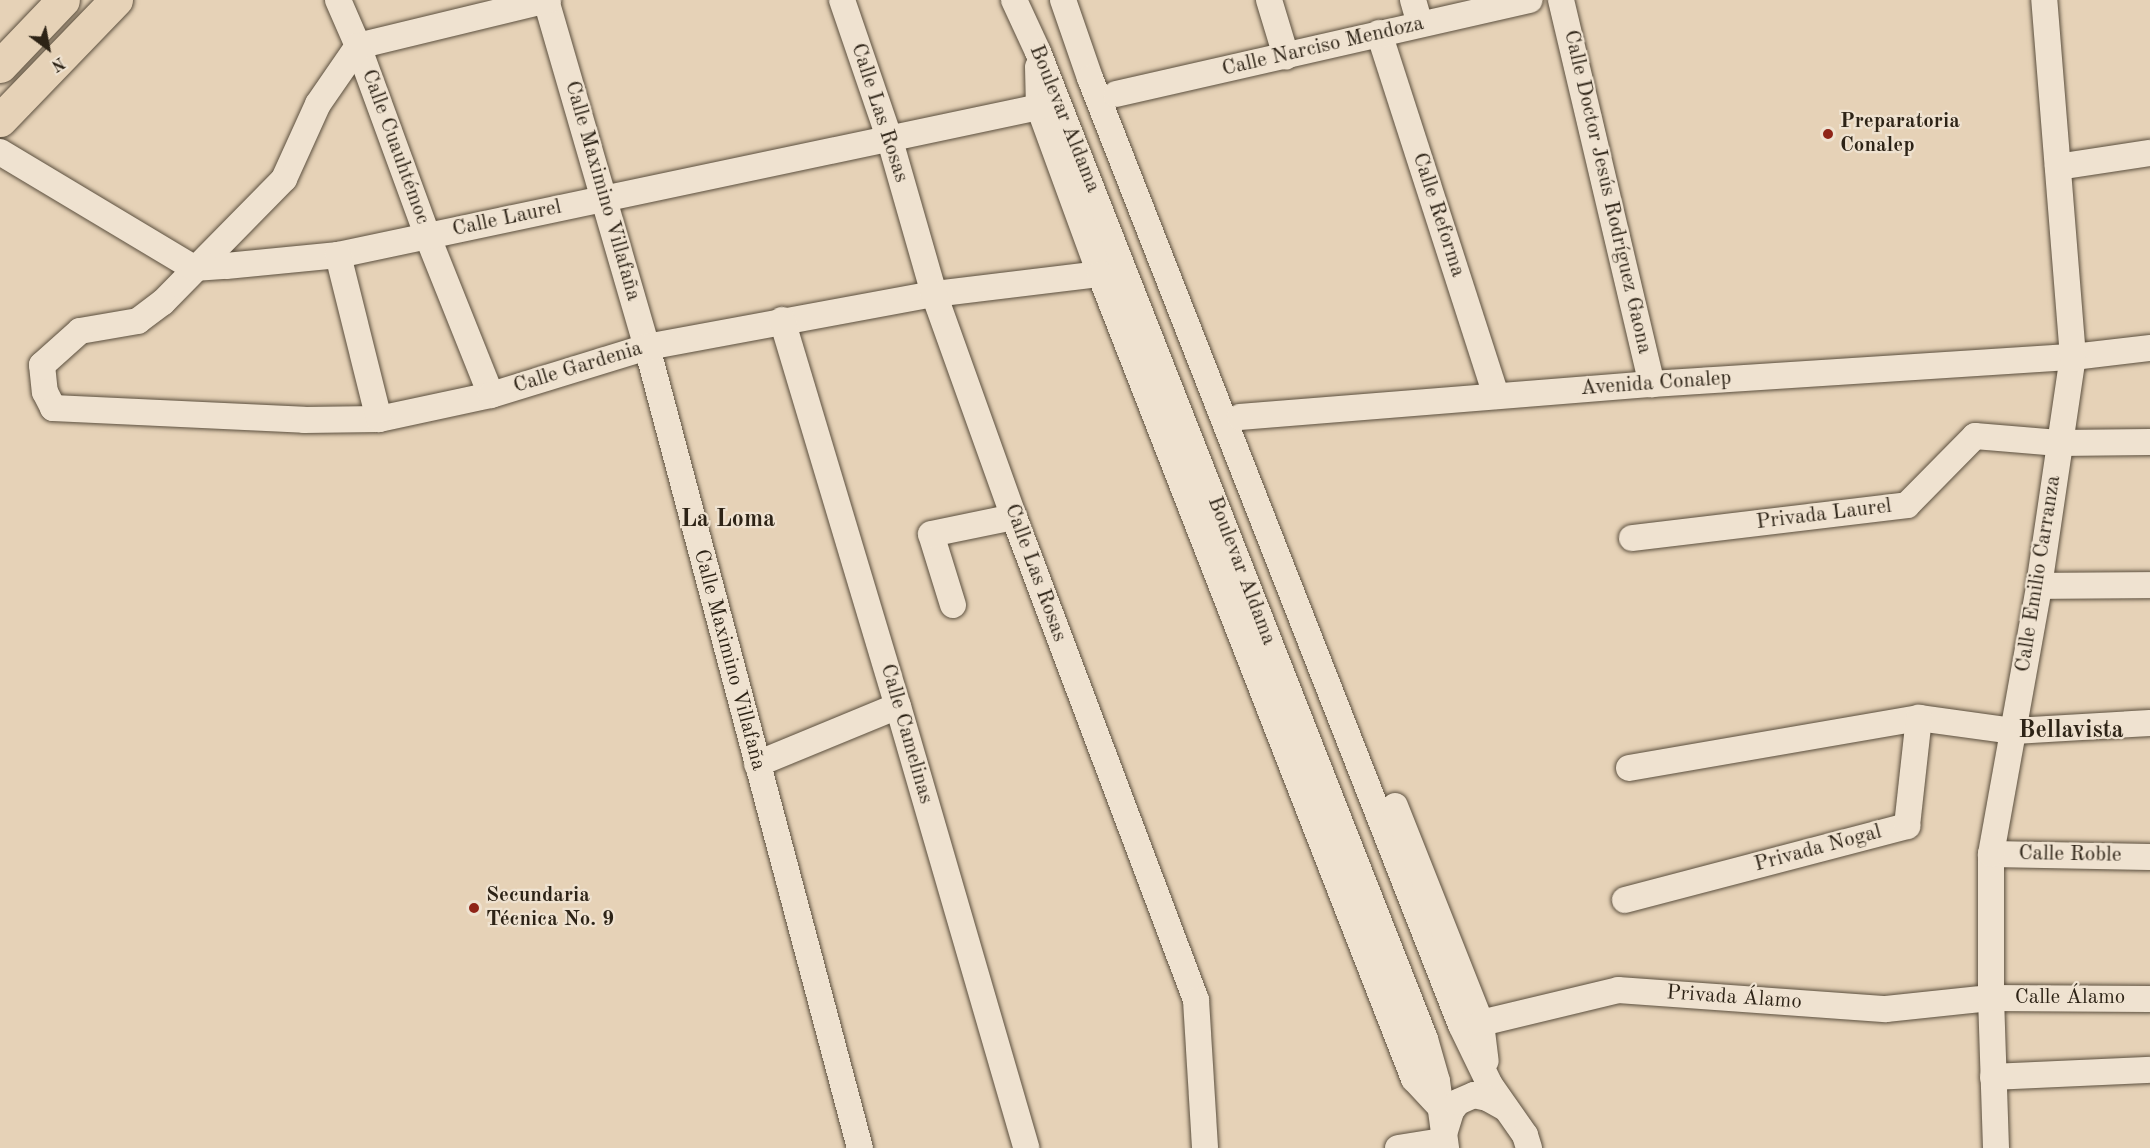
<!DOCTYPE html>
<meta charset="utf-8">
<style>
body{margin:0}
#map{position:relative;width:2150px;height:1148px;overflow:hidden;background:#e6d2b7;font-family:"Old Standard TT",serif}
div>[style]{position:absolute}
.roads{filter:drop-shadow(0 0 2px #5b4f3e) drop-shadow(0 0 2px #5b4f3e)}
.minor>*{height:26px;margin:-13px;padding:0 13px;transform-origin:13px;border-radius:13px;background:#efe2d0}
.highway>*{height:33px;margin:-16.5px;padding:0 16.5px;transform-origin:16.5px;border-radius:16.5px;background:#e6d2b7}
.dots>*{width:16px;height:16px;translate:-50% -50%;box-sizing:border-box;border:3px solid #efe2d0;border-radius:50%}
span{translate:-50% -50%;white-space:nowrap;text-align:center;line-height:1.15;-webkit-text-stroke:4.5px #efe2d0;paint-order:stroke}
.street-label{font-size:21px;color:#2d2316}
.poi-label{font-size:21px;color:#2d2316;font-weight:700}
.left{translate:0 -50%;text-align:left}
.quarter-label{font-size:24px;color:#2d2316;font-weight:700}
.north{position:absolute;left:18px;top:18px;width:60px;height:60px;-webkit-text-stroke:4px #efe2d0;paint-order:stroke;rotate:148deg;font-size:16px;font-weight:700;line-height:24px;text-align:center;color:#2d2316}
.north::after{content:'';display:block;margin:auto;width:21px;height:27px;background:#2d2316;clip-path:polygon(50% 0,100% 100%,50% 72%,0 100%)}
</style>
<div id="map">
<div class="roads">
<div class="minor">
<i style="left:338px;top:0;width:50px;rotate:66.5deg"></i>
<i style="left:358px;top:46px;width:201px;rotate:69.9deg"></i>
<i style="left:427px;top:235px;width:172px;rotate:68.2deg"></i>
<i style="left:546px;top:0;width:361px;rotate:73.8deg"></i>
<i style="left:647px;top:347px;width:829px;rotate:75.11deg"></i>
<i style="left:548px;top:0;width:195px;rotate:166.4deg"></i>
<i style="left:358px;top:46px;width:70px;rotate:124.6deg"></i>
<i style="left:318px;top:104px;width:82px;rotate:114.4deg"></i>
<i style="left:284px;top:179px;width:173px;rotate:134.5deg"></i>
<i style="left:163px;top:302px;width:31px;rotate:143deg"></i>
<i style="left:138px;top:321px;width:59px;rotate:170.2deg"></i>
<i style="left:80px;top:331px;width:51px;rotate:138.2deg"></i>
<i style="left:42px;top:365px;width:27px;rotate:84deg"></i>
<i style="left:45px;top:392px;width:18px;rotate:63deg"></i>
<i style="left:53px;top:408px;width:251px;rotate:2.7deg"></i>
<i style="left:304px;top:420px;width:75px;rotate:-0.8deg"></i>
<i style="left:379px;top:419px;width:115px;rotate:-12.1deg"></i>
<i style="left:491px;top:395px;width:163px;rotate:-17.1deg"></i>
<i style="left:647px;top:347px;width:292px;rotate:-10.5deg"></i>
<i style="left:934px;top:294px;width:167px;rotate:-6.9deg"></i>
<i style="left:842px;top:0;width:145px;rotate:71.1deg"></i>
<i style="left:889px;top:137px;width:163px;rotate:74deg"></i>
<i style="left:934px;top:294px;width:237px;rotate:70.3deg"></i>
<i style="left:1014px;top:517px;width:516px;rotate:69.35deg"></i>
<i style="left:1196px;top:1000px;width:148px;rotate:86.5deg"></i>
<i style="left:1014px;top:0;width:57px;rotate:65.2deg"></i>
<i style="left:1038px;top:52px;width:1060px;rotate:68.59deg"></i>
<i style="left:1425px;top:1039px;width:44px;rotate:74.1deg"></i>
<i style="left:1437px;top:1081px;width:68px;rotate:82.3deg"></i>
<i style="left:1063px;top:0;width:83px;rotate:70.9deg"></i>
<i style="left:1090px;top:78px;width:1017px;rotate:68.61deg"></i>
<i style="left:1461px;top:1025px;width:67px;rotate:64.2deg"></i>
<i style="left:1490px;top:1085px;width:61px;rotate:55deg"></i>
<i style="left:1525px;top:1135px;width:14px;rotate:73deg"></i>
<i style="left:1269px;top:0;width:59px;rotate:73.1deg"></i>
<i style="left:1413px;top:0;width:25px;rotate:74deg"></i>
<i style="left:1561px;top:0;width:395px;rotate:76.7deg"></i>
<i style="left:1379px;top:33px;width:381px;rotate:72.1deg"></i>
<i style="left:1038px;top:67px;width:40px;rotate:88.6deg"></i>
<i style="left:1039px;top:107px;width:178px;rotate:69.9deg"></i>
<i style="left:1100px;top:274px;width:864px;rotate:68.69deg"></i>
<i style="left:1414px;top:1079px;width:40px;rotate:47deg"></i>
<i style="left:1116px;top:94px;width:424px;rotate:-12.8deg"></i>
<i style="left:0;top:152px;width:226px;rotate:30.9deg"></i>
<i style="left:194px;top:268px;width:32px;rotate:-4deg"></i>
<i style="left:226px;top:266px;width:113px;rotate:-5.6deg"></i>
<i style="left:338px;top:255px;width:716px;rotate:-11.92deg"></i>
<i style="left:2058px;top:167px;width:93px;rotate:-8.7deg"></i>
<i style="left:338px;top:255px;width:169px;rotate:76deg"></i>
<i style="left:782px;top:320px;width:403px;rotate:73.3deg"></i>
<i style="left:898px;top:706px;width:460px;rotate:73.8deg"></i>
<i style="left:1240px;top:417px;width:413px;rotate:-4.6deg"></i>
<i style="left:1652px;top:384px;width:422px;rotate:-3.7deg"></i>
<i style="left:2073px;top:357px;width:78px;rotate:-6.7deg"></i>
<i style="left:1632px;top:538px;width:277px;rotate:-6.8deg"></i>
<i style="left:1907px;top:505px;width:97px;rotate:-45.4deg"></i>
<i style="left:1975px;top:436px;width:84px;rotate:4.8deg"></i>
<i style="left:2059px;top:443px;width:91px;rotate:-0.6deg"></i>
<i style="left:2039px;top:586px;width:111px;rotate:-0.5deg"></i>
<i style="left:953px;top:605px;width:74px;rotate:-107.2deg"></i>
<i style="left:931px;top:534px;width:85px;rotate:-11.6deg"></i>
<i style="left:757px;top:764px;width:152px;rotate:-22.4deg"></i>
<i style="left:1629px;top:768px;width:294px;rotate:-9.8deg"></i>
<i style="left:1919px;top:718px;width:96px;rotate:7.8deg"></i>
<i style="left:2014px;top:731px;width:136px;rotate:-3.4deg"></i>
<i style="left:1395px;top:806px;width:233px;rotate:68.4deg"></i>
<i style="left:1481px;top:1023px;width:38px;rotate:83deg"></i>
<i style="left:1991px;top:854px;width:159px;rotate:1.1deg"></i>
<i style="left:1625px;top:900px;width:292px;rotate:-14.7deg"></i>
<i style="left:1907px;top:826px;width:109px;rotate:-83.7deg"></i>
<i style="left:1481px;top:1023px;width:141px;rotate:-13.5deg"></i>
<i style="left:1618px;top:990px;width:269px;rotate:4.1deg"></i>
<i style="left:1886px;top:1009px;width:106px;rotate:-6deg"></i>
<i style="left:1991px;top:998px;width:159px;rotate:0.4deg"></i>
<i style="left:1993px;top:1077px;width:157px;rotate:-2.6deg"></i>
<i style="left:1445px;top:1131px;width:21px;rotate:-73deg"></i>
<i style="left:1451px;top:1111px;width:11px;rotate:-52deg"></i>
<i style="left:1458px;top:1102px;width:17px;rotate:-24deg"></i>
<i style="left:1474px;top:1095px;width:13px;rotate:13deg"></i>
<i style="left:1487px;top:1098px;width:21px;rotate:29deg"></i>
<i style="left:1398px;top:1148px;width:46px;rotate:-8.8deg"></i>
<i style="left:1996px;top:1148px;width:150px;rotate:-91.9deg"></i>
<i style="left:1991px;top:998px;width:144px;rotate:-90deg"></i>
<i style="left:1991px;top:854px;width:272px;rotate:-79.8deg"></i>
<i style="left:2039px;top:586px;width:232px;rotate:-81.6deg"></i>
<i style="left:2073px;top:357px;width:358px;rotate:-94.6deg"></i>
</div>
<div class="highway">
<i style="left:0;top:66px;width:91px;rotate:-46.3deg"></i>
<i style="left:0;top:120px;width:167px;rotate:-46deg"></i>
</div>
</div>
<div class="dots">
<i style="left:1828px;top:134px;background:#8f2418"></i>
<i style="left:474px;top:908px;background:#8f2418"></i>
</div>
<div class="street-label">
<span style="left:1323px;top:47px;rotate:-13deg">Calle Narciso Mendoza</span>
<span style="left:879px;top:113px;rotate:72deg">Calle Las Rosas</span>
<span style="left:1064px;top:119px;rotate:68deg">Boulevar Aldama</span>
<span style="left:395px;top:147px;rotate:70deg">Calle Cuauhtémoc</span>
<span style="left:602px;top:191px;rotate:74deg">Calle Maximino Villafaña</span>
<span style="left:1607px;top:192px;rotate:77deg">Calle Doctor Jesús Rodríguez Gaona</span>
<span style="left:1438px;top:215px;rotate:72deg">Calle Reforma</span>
<span style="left:507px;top:219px;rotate:-12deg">Calle Laurel</span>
<span style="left:578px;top:368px;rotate:-17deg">Calle Gardenia</span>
<span style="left:1656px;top:384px;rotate:-4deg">Avenida Conalep</span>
<span style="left:1824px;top:515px;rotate:-7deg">Privada Laurel</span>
<span style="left:1241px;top:571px;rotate:69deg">Boulevar Aldama</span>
<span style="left:1035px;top:573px;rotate:70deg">Calle Las Rosas</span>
<span style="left:2039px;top:574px;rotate:-81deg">Calle Emilio Carranza</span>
<span style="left:729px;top:660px;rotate:75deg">Calle Maximino Villafaña</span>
<span style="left:906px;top:734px;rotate:74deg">Calle Camelinas</span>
<span style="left:1818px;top:849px;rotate:-15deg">Privada Nogal</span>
<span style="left:2070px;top:855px;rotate:1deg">Calle Roble</span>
<span style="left:1734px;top:998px;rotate:4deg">Privada Álamo</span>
<span style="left:2070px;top:998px">Calle Álamo</span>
</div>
<div class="poi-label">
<span class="left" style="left:1840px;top:134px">Preparatoria<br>Conalep</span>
<span class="left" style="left:486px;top:908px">Secundaria<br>Técnica No. 9</span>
</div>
<div class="quarter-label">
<span style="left:728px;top:521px">La Loma</span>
<span style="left:2071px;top:732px">Bellavista</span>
</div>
<div class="north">N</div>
</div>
